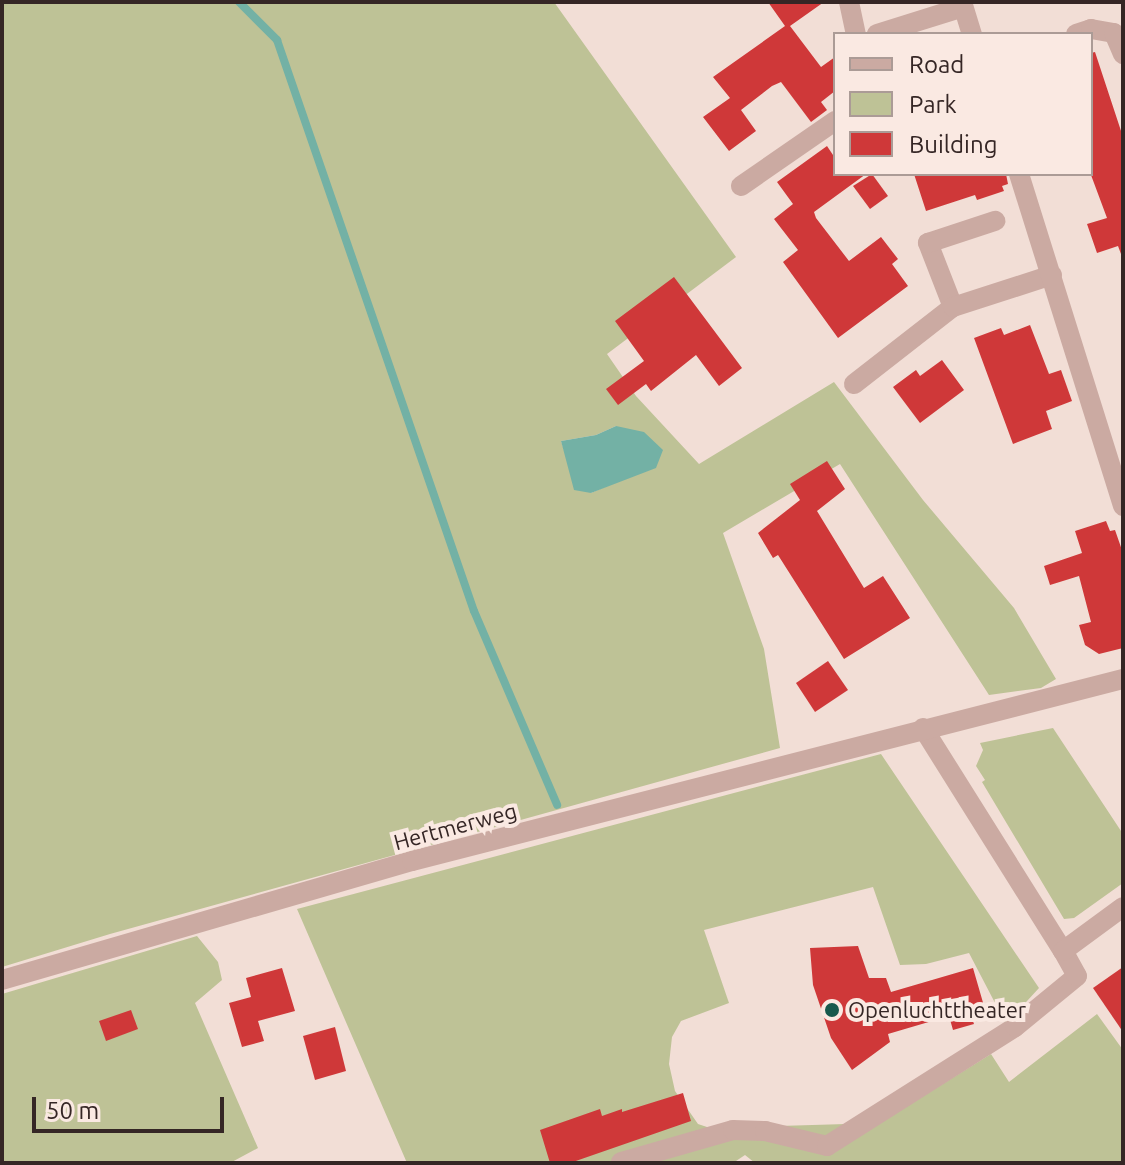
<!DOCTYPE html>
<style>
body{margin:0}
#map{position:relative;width:1125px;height:1165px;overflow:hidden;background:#f2ded6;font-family:Ubuntu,sans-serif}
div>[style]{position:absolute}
.green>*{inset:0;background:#bec296}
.water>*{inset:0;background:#73b1a5}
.stream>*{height:8px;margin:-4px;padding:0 4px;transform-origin:4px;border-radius:4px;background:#73b1a5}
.building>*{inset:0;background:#cf3839}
.minor>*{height:20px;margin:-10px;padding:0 10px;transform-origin:10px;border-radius:10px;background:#cbaaa2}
.tertiary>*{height:20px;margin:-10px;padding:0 10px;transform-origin:10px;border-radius:10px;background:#cbaaa2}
.dots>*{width:22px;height:22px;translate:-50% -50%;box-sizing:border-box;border:4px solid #fae9e2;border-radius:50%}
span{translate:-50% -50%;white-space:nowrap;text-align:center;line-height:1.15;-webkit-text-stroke:8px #fae9e2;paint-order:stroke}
.street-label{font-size:22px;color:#352625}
.poi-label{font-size:22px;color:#352625}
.left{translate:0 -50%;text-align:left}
.frame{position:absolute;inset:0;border:4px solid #352625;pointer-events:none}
.legend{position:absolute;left:833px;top:32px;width:260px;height:144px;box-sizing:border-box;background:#fae9e2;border:2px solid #ab9b96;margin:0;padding:10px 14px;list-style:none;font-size:24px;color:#352625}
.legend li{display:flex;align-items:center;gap:16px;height:40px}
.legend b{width:40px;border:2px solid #ab9b96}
.scale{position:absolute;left:32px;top:1097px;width:192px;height:36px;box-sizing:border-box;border:4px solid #352625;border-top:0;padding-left:10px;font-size:24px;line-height:28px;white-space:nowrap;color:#352625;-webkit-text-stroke:6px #fae9e2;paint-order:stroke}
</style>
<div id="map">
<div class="green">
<i style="clip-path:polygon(evenodd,2px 2px,554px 2px,736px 257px,607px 354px,636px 396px,699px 464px,834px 382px,923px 500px,1014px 608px,1056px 679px,1041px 688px,989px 695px,840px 464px,723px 533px,764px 649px,780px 748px,110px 934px,2px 967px,2px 2px,616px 426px,630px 476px,591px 493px,571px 471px,561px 441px,596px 435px,616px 426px)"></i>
<i style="clip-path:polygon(1053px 728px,1123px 834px,1123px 883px,1074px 918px,1064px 919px,982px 782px,985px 780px,976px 766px,983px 750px,980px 743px)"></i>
<i style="clip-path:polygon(881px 754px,1039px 988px,1006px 1024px,969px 953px,926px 964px,900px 965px,873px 887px,704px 930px,729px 1003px,681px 1021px,672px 1037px,669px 1064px,675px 1091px,698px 1124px,710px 1128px,846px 1124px,862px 1134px,991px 1054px,1009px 1082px,1097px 1014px,1123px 1050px,1123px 1163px,755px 1163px,745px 1155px,733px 1163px,407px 1163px,297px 909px)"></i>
<i style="clip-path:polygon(197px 936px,218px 962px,222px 980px,195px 1003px,258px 1148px,230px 1163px,2px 1163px,2px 994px)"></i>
</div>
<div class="water">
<i style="clip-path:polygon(616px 426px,644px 432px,663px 450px,656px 468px,591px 493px,574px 490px,561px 441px,596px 435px)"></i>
</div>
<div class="stream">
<i style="left:239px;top:2px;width:54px;rotate:45deg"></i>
<i style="left:277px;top:40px;width:604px;rotate:70.97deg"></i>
<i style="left:474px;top:611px;width:211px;rotate:66.8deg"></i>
</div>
<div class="building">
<i style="clip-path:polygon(768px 2px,824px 2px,790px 26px,821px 67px,835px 57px,835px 91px,821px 102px,827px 110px,811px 122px,781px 82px,772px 86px,741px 110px,756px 131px,729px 151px,703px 117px,730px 98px,713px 77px,785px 26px)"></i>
<i style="clip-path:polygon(1095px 52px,1123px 137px,1121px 254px,1118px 246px,1097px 253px,1087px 224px,1107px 218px,1091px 175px,1091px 53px)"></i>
<i style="clip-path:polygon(827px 146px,835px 158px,835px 174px,866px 174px,814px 212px,816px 218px,849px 261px,881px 237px,898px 259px,892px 264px,908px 286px,838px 338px,783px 262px,798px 250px,774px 219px,793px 204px,777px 182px)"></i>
<i style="clip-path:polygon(872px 174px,888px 196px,870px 209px,853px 186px)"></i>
<i style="clip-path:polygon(914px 174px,1006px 174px,1008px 184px,1002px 186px,1004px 191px,977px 200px,975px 195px,926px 211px)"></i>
<i style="clip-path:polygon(674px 277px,742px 368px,719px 386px,696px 355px,651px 391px,646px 384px,618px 405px,606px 389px,644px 361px,615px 321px)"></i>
<i style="clip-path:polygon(1030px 325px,1049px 374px,1061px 370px,1072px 401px,1046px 411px,1052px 429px,1013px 444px,974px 338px,1001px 328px,1004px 335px)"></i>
<i style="clip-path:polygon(942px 360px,964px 390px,920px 423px,893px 387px,916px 370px,920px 376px)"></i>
<i style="clip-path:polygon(827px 461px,845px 489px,817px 511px,864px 588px,883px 576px,910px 618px,844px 659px,778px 555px,773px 558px,758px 533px,800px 500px,790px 484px)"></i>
<i style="clip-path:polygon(1106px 521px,1110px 531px,1115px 530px,1123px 553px,1123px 648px,1099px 654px,1085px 645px,1079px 625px,1091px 622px,1079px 576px,1050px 585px,1044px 566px,1082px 553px,1075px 531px)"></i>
<i style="clip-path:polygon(828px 661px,848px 690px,815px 712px,796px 683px)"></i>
<i style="clip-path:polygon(858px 946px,869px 978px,886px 978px,891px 992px,973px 968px,984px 1006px,969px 1010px,974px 1024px,953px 1030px,949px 1016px,888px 1034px,890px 1042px,852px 1070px,831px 1038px,813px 985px,810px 948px)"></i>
<i style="clip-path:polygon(1123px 967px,1123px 1032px,1093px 988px)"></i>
<i style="clip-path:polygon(282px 968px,295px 1011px,258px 1021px,264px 1041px,242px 1047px,229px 1003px,251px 997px,246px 978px)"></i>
<i style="clip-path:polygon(131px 1010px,138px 1029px,106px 1041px,99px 1021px)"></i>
<i style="clip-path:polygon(335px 1027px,346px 1071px,315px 1080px,303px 1036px)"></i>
<i style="clip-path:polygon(683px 1093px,691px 1121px,570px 1163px,550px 1163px,540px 1130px,600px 1109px,602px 1116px,622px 1109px,622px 1112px)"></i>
</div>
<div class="minor">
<i style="left:849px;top:2px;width:33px;rotate:78deg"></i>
<i style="left:877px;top:34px;width:90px;rotate:-17.4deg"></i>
<i style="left:1076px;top:34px;width:16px;rotate:-18deg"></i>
<i style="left:1091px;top:29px;width:23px;rotate:10deg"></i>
<i style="left:1114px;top:33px;width:23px;rotate:67deg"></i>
<i style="left:741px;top:186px;width:114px;rotate:-34.7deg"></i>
<i style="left:953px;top:307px;width:69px;rotate:-111.3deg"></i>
<i style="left:928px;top:243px;width:71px;rotate:-18.2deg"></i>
<i style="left:854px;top:384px;width:125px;rotate:-37.9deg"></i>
<i style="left:953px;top:307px;width:104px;rotate:-17.9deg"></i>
<i style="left:923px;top:728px;width:263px;rotate:57.9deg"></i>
<i style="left:2px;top:980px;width:427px;rotate:-16.2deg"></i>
<i style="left:412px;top:861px;width:734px;rotate:-14.36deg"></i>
<i style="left:621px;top:1162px;width:116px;rotate:-15.9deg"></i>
<i style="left:733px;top:1130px;width:32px;rotate:2deg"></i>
<i style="left:765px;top:1131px;width:64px;rotate:13.6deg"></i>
<i style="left:827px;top:1146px;width:222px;rotate:-32.3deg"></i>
<i style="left:1015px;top:1027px;width:80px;rotate:-39.4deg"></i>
<i style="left:1077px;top:976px;width:29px;rotate:-119deg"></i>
<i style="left:1063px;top:951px;width:74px;rotate:-36.3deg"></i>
</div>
<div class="tertiary">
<i style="left:962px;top:2px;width:34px;rotate:73deg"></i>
<i style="left:1019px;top:174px;width:348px;rotate:72.6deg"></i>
</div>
<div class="dots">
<i style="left:832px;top:1010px;background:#18594d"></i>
</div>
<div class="street-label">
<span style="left:455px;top:826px;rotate:-15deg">Hertmerweg</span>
</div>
<div class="poi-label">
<span class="left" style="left:848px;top:1010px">Openluchttheater</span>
</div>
<div class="frame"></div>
<ul class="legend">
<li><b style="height:10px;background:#cbaaa2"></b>Road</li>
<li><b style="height:22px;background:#bec296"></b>Park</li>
<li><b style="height:22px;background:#cf3839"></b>Building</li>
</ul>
<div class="scale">50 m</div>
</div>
